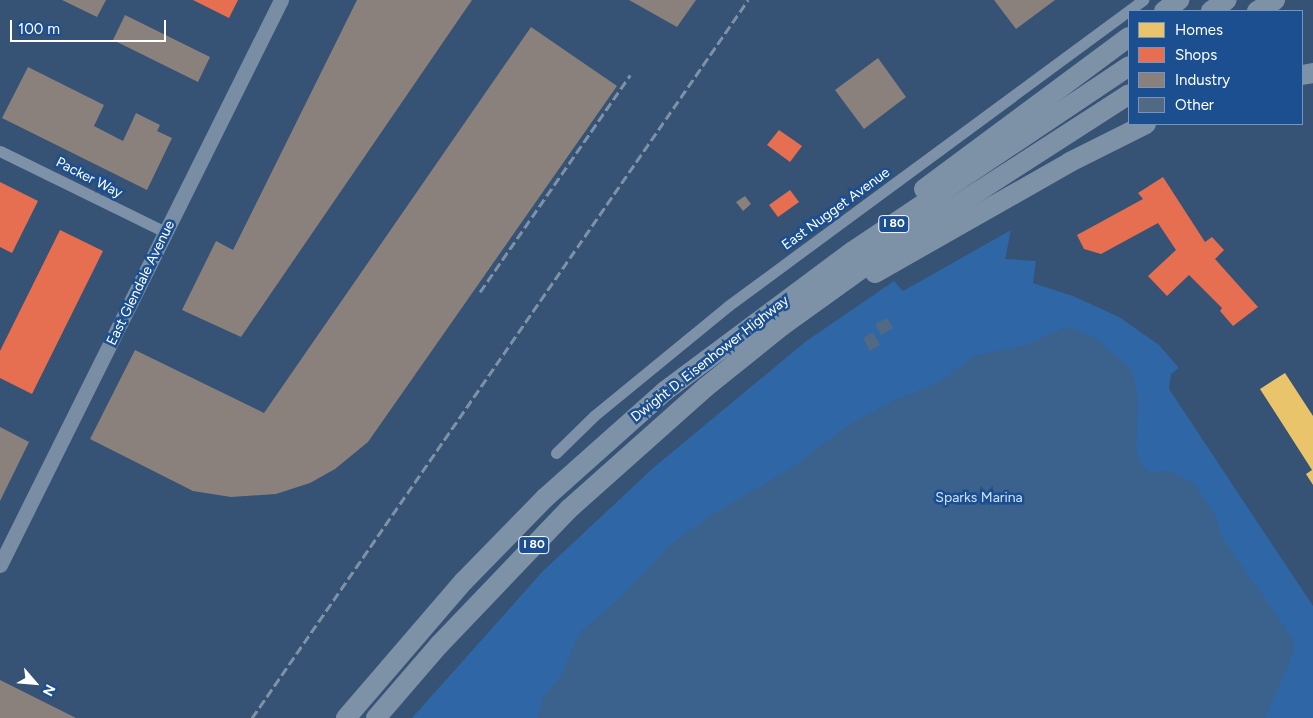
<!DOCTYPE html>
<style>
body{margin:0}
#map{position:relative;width:1313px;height:718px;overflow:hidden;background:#365274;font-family:Figtree,sans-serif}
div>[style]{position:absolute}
.green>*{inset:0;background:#2f66a5}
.water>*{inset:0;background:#3b618d}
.homes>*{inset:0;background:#e9c46a}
.shops>*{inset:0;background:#e76f51}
.industry>*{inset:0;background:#8a817c}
.building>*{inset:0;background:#526984}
.street>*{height:11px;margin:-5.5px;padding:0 5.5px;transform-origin:5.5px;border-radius:5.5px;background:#7d92a8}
.secondary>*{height:15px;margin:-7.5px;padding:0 7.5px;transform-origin:7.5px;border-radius:7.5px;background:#798da4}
.highway>*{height:20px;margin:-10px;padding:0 10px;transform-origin:10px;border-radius:10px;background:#7e92a7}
.rail>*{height:3px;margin-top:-1.5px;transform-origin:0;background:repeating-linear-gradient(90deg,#7e92a7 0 9px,transparent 0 13px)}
span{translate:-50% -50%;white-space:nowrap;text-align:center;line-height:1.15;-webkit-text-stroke:5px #1b4f8f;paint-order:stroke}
.shield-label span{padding:1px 4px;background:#1b4f8f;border:1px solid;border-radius:4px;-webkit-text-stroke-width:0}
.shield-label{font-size:12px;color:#fff;font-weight:700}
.street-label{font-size:14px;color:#fff}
.park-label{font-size:14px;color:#cfe3fa}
.legend{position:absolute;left:1128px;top:10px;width:175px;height:115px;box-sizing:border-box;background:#1b4f8f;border:1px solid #7695bc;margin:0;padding:6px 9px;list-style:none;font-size:15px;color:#fff}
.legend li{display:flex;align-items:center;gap:10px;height:25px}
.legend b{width:25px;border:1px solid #7695bc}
.north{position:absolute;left:10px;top:658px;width:50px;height:50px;-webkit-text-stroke:4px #1b4f8f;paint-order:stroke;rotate:117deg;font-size:14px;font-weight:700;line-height:20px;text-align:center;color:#fff}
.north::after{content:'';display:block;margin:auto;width:18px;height:22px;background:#fff;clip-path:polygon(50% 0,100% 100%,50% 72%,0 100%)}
.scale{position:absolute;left:10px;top:20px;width:156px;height:22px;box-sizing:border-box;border:2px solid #fff;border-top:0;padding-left:6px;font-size:15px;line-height:18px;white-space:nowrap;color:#fff;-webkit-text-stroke:4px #1b4f8f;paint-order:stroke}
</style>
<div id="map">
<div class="green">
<i style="clip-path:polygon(1011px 230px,1005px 259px,1036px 261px,1033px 283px,1073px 296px,1119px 317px,1159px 345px,1179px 368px,1171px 374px,1169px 389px,1313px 606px,1313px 718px,412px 718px,542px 572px,653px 468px,805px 342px,894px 281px,903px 291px)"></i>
</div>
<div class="water">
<i style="clip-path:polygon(1064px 328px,1074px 329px,1096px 339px,1132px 370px,1138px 399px,1136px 448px,1139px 461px,1148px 472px,1169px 471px,1194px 483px,1214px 513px,1223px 539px,1293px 639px,1294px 646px,1291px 658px,1265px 718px,537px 718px,543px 697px,560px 678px,580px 632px,622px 596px,672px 543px,713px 514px,793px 467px,847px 426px,891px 402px,939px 382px,974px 356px,1022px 346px)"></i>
</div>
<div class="homes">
<i style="clip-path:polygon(1285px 373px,1313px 416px,1313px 485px,1306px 474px,1312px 470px,1260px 389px)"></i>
</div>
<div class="shops">
<i style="clip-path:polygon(193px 0,238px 0,229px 18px)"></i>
<i style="clip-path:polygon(779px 130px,802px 146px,790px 162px,767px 145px)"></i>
<i style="clip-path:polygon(1163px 177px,1205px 242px,1212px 237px,1224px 250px,1215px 259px,1258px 307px,1233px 326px,1220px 311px,1222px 308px,1189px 275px,1167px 296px,1148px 276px,1176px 250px,1158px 223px,1101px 254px,1084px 249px,1077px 235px,1143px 199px,1138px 193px)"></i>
<i style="clip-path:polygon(0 182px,38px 201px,12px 253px,0 247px)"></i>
<i style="clip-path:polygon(790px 190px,799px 202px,778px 217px,769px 205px)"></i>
<i style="clip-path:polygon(60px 230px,103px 251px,32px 394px,0 378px,0 351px)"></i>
</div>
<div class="industry">
<i style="clip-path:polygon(62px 0,106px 0,97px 17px)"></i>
<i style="clip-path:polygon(357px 0,472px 0,241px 337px,182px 310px,216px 241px,233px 250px)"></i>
<i style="clip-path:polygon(629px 0,696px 0,677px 27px)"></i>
<i style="clip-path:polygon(994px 0,1055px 0,1016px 29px)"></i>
<i style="clip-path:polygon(125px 15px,210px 57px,198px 82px,113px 40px)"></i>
<i style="clip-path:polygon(531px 27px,617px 86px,368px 442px,335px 469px,310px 483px,276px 494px,231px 497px,193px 491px,90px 439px,135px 350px,264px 413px)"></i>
<i style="clip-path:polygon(878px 58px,906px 97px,864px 129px,835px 90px)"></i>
<i style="clip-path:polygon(28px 67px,104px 105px,94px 126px,123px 141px,136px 113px,160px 125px,157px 131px,172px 138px,147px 190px,2px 118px)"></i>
<i style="clip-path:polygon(745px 196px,751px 204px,743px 211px,736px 202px)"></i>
<i style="clip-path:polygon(0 427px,29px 442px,0 501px)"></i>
<i style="clip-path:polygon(0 680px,76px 718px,0 718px)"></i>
</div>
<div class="building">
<i style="clip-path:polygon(887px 318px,893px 328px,881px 335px,875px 324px)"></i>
<i style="clip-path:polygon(873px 332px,880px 345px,870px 351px,863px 338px)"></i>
</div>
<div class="street">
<i style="left:0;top:151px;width:184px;rotate:26.1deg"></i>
<i style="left:556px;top:453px;width:54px;rotate:-44.3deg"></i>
<i style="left:595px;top:415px;width:172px;rotate:-39.3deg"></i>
<i style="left:728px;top:306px;width:516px;rotate:-36.4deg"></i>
</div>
<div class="secondary">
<i style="left:0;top:565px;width:631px;rotate:-63.56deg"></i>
</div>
<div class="highway">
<i style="left:1164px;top:11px;width:19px;rotate:-36deg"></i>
<i style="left:1211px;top:11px;width:19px;rotate:-35deg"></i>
<i style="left:1257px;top:11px;width:21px;rotate:-31deg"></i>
<i style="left:1302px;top:75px;width:11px;rotate:-10deg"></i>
<i style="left:924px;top:189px;width:255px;rotate:-36.6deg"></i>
<i style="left:875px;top:273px;width:224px;rotate:-29.6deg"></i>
<i style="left:1070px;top:162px;width:85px;rotate:-26.6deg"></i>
<i style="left:346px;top:718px;width:181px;rotate:-49.3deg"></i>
<i style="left:464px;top:581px;width:116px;rotate:-45.7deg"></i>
<i style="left:545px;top:498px;width:161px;rotate:-41.7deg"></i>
<i style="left:665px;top:391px;width:234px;rotate:-36.7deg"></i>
<i style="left:853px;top:251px;width:332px;rotate:-33.8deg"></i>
<i style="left:376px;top:718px;width:96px;rotate:-49.2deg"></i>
<i style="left:439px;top:645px;width:188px;rotate:-46.3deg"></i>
<i style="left:569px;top:509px;width:183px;rotate:-41.7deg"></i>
<i style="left:706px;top:387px;width:97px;rotate:-38.8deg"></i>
<i style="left:782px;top:326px;width:135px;rotate:-35.7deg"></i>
<i style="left:892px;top:247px;width:282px;rotate:-32.8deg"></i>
</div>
<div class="rail">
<i style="left:480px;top:292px;width:264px;rotate:-55.3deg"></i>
<i style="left:252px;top:718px;width:873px;rotate:-55.36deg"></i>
</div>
<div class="shield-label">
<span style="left:894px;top:224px">I 80</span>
<span style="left:534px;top:545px">I 80</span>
</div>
<div class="street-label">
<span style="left:89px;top:178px;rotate:27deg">Packer Way</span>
<span style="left:836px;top:209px;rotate:-36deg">East Nugget Avenue</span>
<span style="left:141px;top:283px;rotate:-64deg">East Glendale Avenue</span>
<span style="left:710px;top:359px;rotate:-38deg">Dwight D. Eisenhower Highway</span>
</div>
<div class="park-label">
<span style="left:979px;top:498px">Sparks Marina</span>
</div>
<ul class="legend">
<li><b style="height:14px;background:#e9c46a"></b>Homes</li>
<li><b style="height:14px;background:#e76f51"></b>Shops</li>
<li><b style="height:14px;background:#8a817c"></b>Industry</li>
<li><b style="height:14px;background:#526984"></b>Other</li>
</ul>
<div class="north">N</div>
<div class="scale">100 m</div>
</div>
